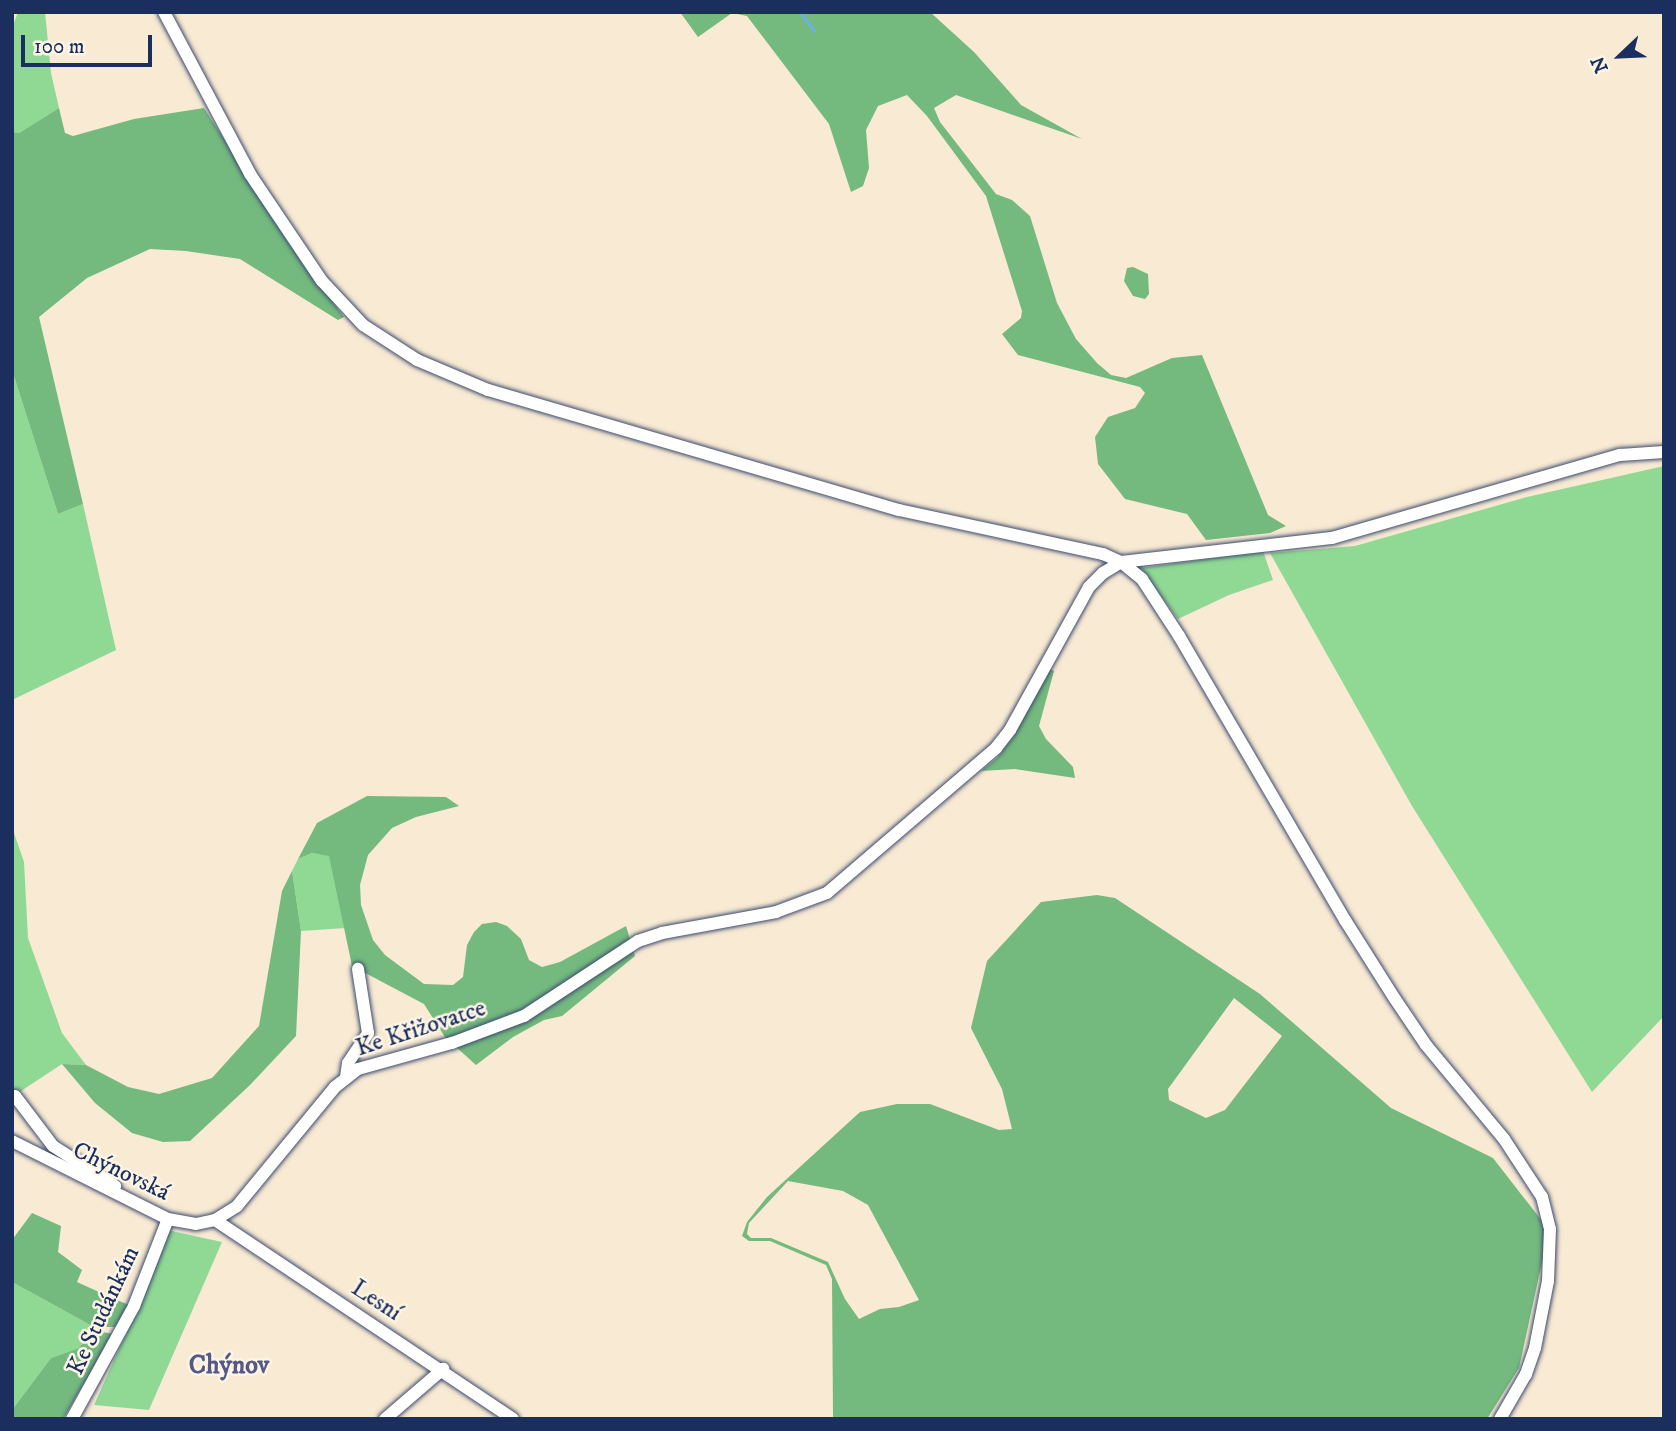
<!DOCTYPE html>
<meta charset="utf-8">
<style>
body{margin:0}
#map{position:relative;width:1676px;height:1431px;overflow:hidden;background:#f8ead3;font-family:"IM FELL DW Pica",serif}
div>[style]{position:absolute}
.green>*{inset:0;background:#90d994}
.forest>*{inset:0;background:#74b97e}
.stream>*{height:2.5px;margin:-1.25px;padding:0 1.25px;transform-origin:1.25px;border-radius:1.25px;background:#6cb0e2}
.roads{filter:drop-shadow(0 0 2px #3c4b70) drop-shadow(0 0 2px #3c4b70)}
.minor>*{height:12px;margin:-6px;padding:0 6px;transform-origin:6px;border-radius:6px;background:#fff}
span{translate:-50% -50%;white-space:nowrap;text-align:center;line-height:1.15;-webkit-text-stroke:5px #fcf5e5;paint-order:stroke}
.street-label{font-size:24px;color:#1b2f5e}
.neighbourhood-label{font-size:26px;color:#565987;font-weight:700}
.frame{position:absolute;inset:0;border:14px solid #1b2f5e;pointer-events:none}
.north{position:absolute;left:1585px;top:21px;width:70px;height:70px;-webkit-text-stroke:5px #fcf5e5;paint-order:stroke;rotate:247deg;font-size:19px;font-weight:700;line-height:28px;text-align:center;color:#1b2f5e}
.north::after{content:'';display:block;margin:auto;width:24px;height:32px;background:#1b2f5e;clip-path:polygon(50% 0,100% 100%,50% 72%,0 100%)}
.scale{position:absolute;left:21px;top:35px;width:131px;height:32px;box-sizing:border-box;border:4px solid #1b2f5e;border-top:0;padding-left:9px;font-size:21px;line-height:24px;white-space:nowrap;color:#1b2f5e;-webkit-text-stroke:5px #fcf5e5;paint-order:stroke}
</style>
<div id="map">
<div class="green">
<i style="clip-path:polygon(18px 12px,45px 12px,51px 73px,59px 108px,19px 133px,12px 132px,12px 28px)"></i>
<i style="clip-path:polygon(12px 370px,58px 514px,83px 504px,116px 650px,12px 700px)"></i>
<i style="clip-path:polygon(1664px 466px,1664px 1016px,1592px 1092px,1412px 806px,1270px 553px,1355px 546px,1527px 497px)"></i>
<i style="clip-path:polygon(1263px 551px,1273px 580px,1229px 595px,1178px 619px,1141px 568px)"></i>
<i style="clip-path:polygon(12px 827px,24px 862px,28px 938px,62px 1033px,86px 1065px,62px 1064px,12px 1097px)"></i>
<i style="clip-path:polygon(312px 853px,329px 855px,333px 863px,346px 928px,301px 931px,292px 871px,298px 859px)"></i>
<i style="clip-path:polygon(167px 1230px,222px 1242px,149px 1410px,94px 1405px,137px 1309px)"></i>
<i style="clip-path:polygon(12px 1282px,94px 1327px,79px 1348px,51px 1358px,12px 1410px)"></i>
</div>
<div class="forest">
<i style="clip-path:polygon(680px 12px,930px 12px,974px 52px,1021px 105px,1082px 139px,956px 95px,934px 108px,940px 122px,996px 194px,1012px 200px,1030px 216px,1057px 303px,1076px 339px,1097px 363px,1111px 375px,1126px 378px,1172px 358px,1202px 355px,1268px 515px,1286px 526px,1270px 533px,1206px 540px,1187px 514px,1125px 499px,1098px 464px,1095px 437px,1108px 417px,1135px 408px,1145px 393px,1140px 387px,1018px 355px,1002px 334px,1021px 318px,1022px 311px,986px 196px,927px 116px,907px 95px,878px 106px,866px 130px,869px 168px,863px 186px,851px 192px,829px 124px,747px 16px,732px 13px,698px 37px)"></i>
<i style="clip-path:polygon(59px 108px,65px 133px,73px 136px,134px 119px,204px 108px,308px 269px,344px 317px,338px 320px,240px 259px,186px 251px,150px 249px,87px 278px,39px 317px,83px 504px,58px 514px,12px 370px,12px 132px,19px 133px)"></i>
<i style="clip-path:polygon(1133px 267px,1148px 274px,1149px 294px,1145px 299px,1133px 296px,1124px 281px,1127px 268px)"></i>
<i style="clip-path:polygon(1049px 668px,1054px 671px,1039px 726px,1046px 739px,1073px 767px,1075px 778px,1015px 769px,981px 771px,997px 758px,1013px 737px)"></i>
<i style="clip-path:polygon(367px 796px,446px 797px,459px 806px,416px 817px,392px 828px,368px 855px,360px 885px,361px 905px,373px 940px,385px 955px,424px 984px,453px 985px,463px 977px,467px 945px,474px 932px,482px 924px,496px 922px,507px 926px,521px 939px,529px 960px,542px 967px,560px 962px,626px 926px,635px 956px,562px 1016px,544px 1020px,513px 1037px,476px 1065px,445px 1037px,424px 1004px,352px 966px,329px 856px,312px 853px,298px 859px,317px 823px)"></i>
<i style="clip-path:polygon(292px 871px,301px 931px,296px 1036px,250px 1085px,190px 1141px,163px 1142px,132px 1133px,95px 1103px,62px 1064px,86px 1065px,128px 1087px,159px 1094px,212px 1078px,259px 1026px,282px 891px)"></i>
<i style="clip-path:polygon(evenodd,1097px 895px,1115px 898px,1260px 994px,1391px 1108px,1493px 1158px,1549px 1230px,1519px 1368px,1487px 1419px,828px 1419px,833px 1417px,832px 1279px,826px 1265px,770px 1241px,749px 1241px,742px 1236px,747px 1222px,767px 1197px,860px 1112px,897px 1104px,930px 1104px,999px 1130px,1012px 1129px,1002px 1089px,971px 1028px,987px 961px,1041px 902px,1097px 895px,1234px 998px,1282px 1036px,1225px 1110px,1206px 1118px,1169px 1100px,1168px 1089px,1234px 998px,1097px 895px,788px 1181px,843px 1191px,868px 1205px,919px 1300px,899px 1307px,880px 1309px,859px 1319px,845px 1299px,828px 1262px,771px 1238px,751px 1238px,747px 1234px,749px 1223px,788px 1181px)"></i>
<i style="clip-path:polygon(32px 1213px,61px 1226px,58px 1252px,82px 1270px,77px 1282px,110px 1297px,108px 1302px,115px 1304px,117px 1300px,129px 1305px,115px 1327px,94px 1327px,12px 1282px,12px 1240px)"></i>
<i style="clip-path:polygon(92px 1330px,113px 1334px,63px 1419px,12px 1419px,12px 1410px,51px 1358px,79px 1348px)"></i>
</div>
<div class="stream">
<i style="left:800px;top:12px;width:24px;rotate:52deg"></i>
</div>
<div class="roads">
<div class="minor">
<i style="left:164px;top:12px;width:183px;rotate:62deg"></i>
<i style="left:250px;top:174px;width:129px;rotate:56.1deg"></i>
<i style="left:322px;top:281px;width:60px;rotate:47deg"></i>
<i style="left:363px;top:325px;width:64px;rotate:32.9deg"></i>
<i style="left:417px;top:360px;width:77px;rotate:22.9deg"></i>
<i style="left:488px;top:390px;width:428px;rotate:16.3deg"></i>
<i style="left:899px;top:510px;width:209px;rotate:12.2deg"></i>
<i style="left:1103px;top:554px;width:20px;rotate:24deg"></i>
<i style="left:1121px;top:562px;width:27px;rotate:39deg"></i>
<i style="left:1142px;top:579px;width:68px;rotate:57deg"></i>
<i style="left:1179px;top:636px;width:329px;rotate:59.7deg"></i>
<i style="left:1345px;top:920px;width:93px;rotate:57.7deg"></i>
<i style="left:1395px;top:999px;width:55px;rotate:56deg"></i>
<i style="left:1426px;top:1045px;width:122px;rotate:50.3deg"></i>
<i style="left:1504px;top:1139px;width:69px;rotate:56.8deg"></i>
<i style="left:1542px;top:1197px;width:33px;rotate:76deg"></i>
<i style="left:1550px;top:1229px;width:52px;rotate:92.2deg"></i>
<i style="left:1548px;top:1281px;width:68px;rotate:101deg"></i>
<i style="left:1535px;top:1348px;width:28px;rotate:109deg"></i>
<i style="left:1526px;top:1374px;width:52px;rotate:120deg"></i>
<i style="left:346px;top:1077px;width:14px;rotate:-82deg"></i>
<i style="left:348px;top:1063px;width:36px;rotate:-56deg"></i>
<i style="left:368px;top:1033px;width:65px;rotate:-98.9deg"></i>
<i style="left:15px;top:1096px;width:63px;rotate:52.8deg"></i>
<i style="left:53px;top:1146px;width:74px;rotate:32.8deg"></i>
<i style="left:12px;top:1141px;width:174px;rotate:26.6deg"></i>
<i style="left:168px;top:1219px;width:28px;rotate:10deg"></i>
<i style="left:196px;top:1224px;width:19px;rotate:-12deg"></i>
<i style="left:215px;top:1220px;width:26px;rotate:-32deg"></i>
<i style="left:237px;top:1206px;width:154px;rotate:-50.5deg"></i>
<i style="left:335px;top:1087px;width:29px;rotate:-38deg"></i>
<i style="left:358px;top:1069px;width:98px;rotate:-15.5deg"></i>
<i style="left:452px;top:1043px;width:77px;rotate:-20.6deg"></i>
<i style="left:524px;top:1016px;width:136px;rotate:-33.3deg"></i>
<i style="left:638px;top:941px;width:25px;rotate:-18deg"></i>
<i style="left:662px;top:933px;width:116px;rotate:-10.4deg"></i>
<i style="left:776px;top:912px;width:54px;rotate:-20.4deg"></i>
<i style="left:827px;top:893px;width:223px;rotate:-40.6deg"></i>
<i style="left:996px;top:748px;width:23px;rotate:-52deg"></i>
<i style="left:1010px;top:730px;width:163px;rotate:-61.1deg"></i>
<i style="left:1089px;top:587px;width:20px;rotate:-45deg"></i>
<i style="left:1103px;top:573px;width:21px;rotate:-31deg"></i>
<i style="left:1121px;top:562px;width:212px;rotate:-6.5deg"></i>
<i style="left:1332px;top:538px;width:300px;rotate:-16.1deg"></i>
<i style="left:1620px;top:455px;width:44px;rotate:-3.9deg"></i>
<i style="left:215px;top:1220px;width:358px;rotate:33.7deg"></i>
<i style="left:72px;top:1419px;width:129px;rotate:-61.2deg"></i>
<i style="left:134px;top:1306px;width:93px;rotate:-68.7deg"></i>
<i style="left:385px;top:1419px;width:77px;rotate:-40.8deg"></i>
</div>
</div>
<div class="street-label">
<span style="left:421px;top:1029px;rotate:-18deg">Ke Křižovatce</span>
<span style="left:121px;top:1172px;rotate:26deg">Chýnovská</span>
<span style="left:376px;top:1301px;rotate:33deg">Lesní</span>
<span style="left:104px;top:1311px;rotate:-65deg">Ke Studánkám</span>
</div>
<div class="neighbourhood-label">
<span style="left:229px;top:1366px">Chýnov</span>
</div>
<div class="frame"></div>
<div class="north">N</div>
<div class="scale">100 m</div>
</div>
